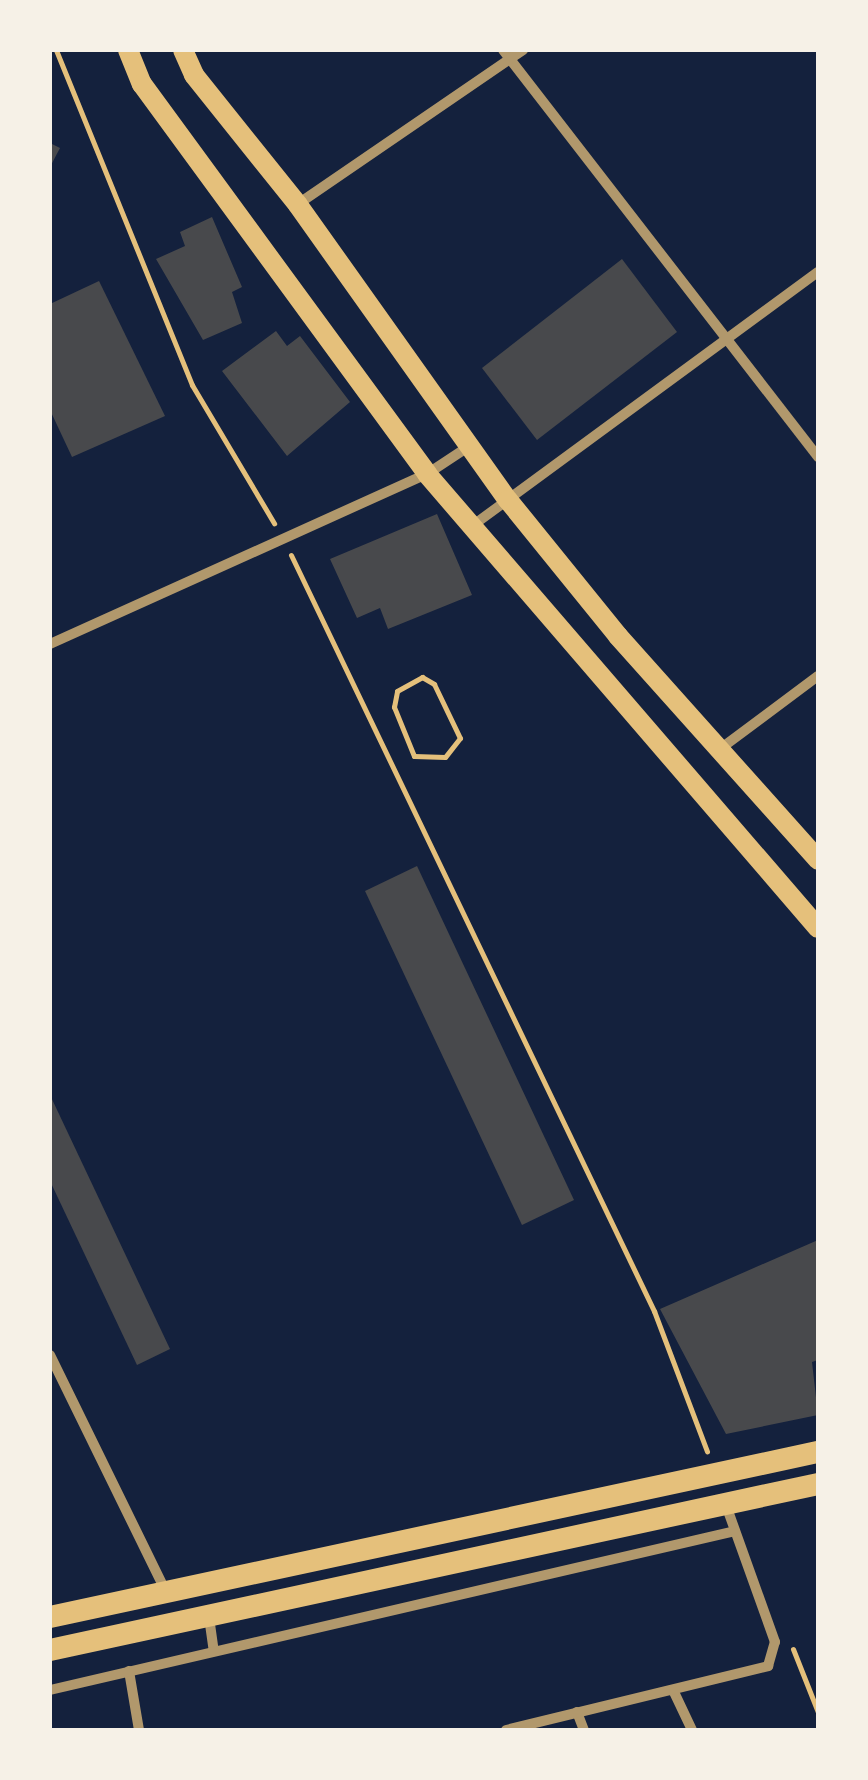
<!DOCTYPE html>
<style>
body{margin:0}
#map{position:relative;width:868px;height:1780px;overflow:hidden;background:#14213d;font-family:Lato,sans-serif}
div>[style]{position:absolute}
.building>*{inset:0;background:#48494c}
.path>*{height:5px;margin:-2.5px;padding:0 2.5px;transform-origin:2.5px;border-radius:2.5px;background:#e5c07b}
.minor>*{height:10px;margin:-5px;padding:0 5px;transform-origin:5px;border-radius:5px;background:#b1986c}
.secondary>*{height:20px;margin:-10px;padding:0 10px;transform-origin:10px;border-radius:10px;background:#e5c07b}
.primary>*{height:22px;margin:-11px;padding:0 11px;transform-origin:11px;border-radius:11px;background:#e5c07b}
span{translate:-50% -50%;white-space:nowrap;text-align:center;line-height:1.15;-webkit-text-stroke:10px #f6f1e7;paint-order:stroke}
.frame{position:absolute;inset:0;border:52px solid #f6f1e7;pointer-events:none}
</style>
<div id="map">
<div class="building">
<i style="clip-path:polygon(50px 143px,60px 148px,50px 167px)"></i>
<i style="clip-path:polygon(212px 217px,242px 287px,232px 292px,242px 323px,203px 340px,156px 259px,185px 246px,180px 232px)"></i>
<i style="clip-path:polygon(622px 259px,677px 332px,537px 440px,482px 368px)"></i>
<i style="clip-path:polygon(99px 281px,165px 416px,72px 457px,50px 410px,50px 304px)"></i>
<i style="clip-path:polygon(276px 331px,287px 346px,300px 336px,350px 402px,287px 456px,222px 371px)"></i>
<i style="clip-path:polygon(437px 514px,472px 595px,388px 629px,380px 608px,357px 618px,330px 559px)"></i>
<i style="clip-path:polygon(417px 866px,574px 1200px,522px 1225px,365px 891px)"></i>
<i style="clip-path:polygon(50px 1095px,170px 1349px,137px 1365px,50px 1181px)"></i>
<i style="clip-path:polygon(818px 1240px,818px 1360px,812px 1362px,818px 1415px,726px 1434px,660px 1309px)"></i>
</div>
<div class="path">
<i style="left:56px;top:50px;width:362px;rotate:67.9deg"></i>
<i style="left:192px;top:385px;width:161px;rotate:59.3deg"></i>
<i style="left:291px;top:555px;width:839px;rotate:64.35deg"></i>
<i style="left:654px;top:1311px;width:150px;rotate:69.3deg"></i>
<i style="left:422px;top:677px;width:14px;rotate:30deg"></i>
<i style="left:434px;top:684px;width:60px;rotate:64.3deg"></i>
<i style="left:460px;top:738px;width:24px;rotate:128deg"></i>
<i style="left:445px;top:757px;width:31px;rotate:-178deg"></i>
<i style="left:414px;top:756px;width:53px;rotate:-112.2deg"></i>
<i style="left:394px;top:707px;width:16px;rotate:-79deg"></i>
<i style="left:397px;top:691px;width:29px;rotate:-29deg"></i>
<i style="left:793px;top:1649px;width:68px;rotate:68.4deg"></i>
</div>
<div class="minor">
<i style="left:503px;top:50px;width:515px;rotate:52.26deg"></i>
<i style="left:298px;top:204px;width:273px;rotate:-34.4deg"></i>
<i style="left:472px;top:526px;width:429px;rotate:-36.3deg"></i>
<i style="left:50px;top:644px;width:414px;rotate:-24.3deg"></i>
<i style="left:427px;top:474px;width:49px;rotate:-33.4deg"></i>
<i style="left:720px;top:749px;width:122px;rotate:-36.7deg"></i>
<i style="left:50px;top:1355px;width:264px;rotate:63.9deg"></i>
<i style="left:209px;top:1617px;width:34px;rotate:82deg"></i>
<i style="left:129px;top:1671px;width:60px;rotate:80.4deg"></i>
<i style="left:50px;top:1690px;width:703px;rotate:-13.07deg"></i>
<i style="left:674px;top:1692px;width:42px;rotate:64.7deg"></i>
<i style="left:577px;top:1712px;width:19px;rotate:69deg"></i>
<i style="left:506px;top:1730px;width:270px;rotate:-13.7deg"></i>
<i style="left:768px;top:1666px;width:25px;rotate:-74deg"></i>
<i style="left:775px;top:1642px;width:145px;rotate:-109.7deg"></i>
</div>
<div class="secondary">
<i style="left:128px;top:50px;width:37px;rotate:68deg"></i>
<i style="left:142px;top:84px;width:483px;rotate:53.8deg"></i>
<i style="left:427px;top:474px;width:599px;rotate:49.26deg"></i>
<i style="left:183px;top:50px;width:27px;rotate:66deg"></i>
<i style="left:194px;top:75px;width:166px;rotate:51.3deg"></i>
<i style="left:298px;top:205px;width:362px;rotate:54.6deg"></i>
<i style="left:508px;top:500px;width:175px;rotate:51deg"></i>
<i style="left:618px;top:636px;width:300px;rotate:48.2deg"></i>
</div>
<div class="primary">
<i style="left:50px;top:1617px;width:786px;rotate:-12.13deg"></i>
<i style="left:50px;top:1650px;width:786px;rotate:-12.2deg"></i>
</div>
<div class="frame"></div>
</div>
